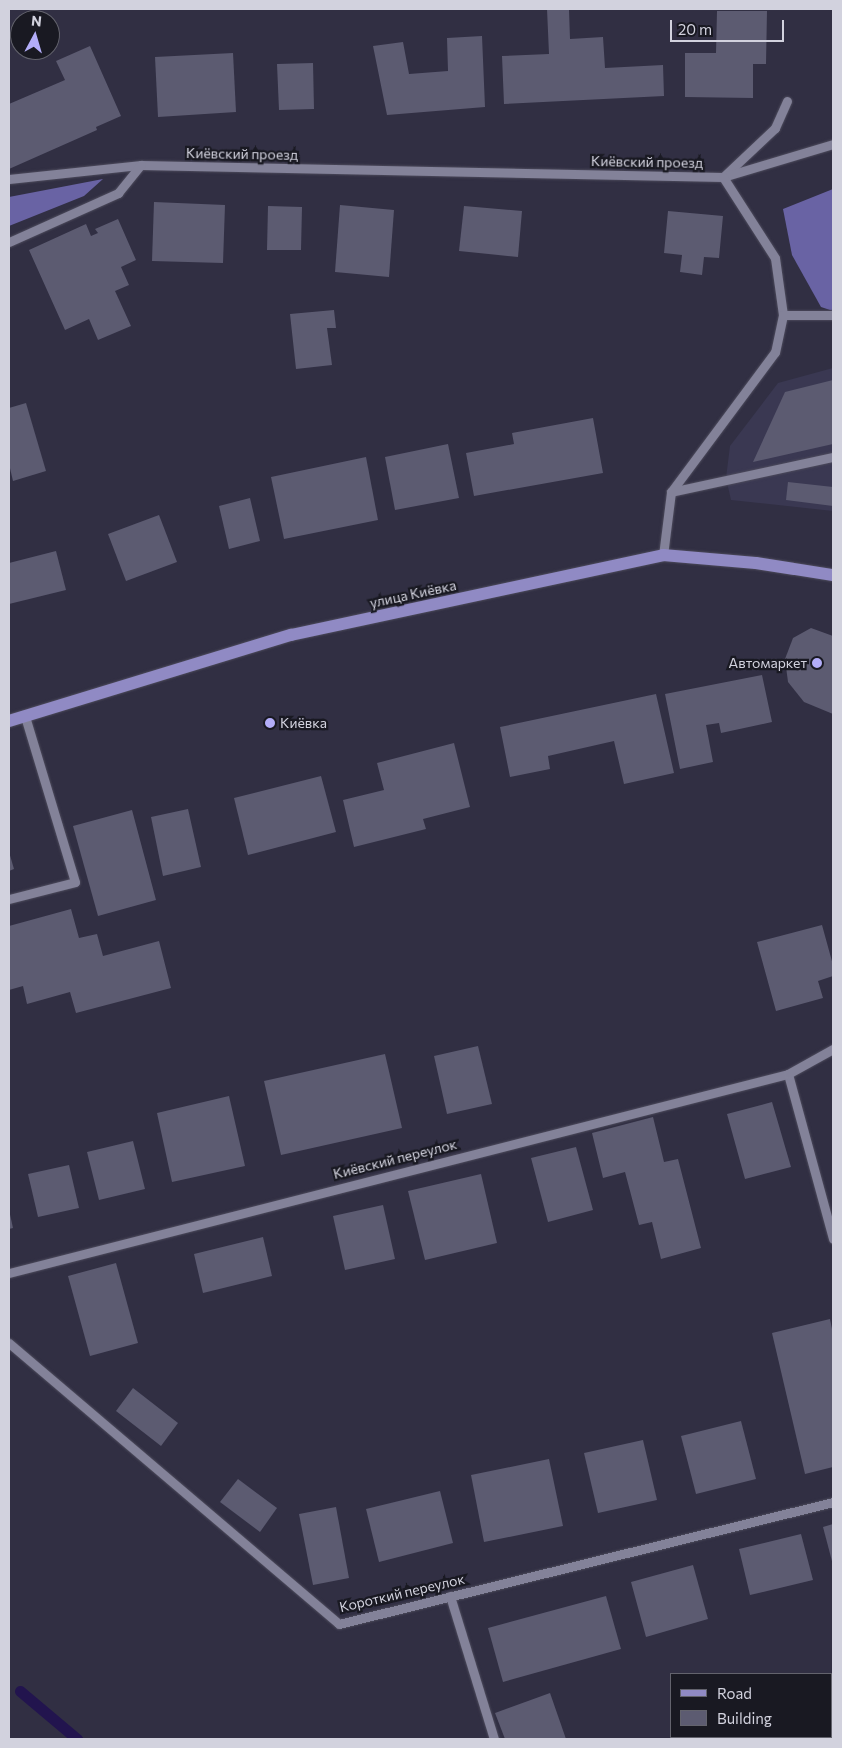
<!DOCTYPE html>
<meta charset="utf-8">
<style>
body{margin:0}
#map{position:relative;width:842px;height:1748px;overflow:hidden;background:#312f43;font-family:Commissioner,sans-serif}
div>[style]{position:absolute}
.built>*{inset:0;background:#3a3852}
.forest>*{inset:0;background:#6963a4}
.stream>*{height:11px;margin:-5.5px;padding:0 5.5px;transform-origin:5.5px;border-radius:5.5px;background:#22144e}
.building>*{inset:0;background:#5c5b71}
.roads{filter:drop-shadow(0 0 1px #4d4b5c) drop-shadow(0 0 1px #4d4b5c)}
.minor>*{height:9px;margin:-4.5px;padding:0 4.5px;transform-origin:4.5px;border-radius:4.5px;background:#838299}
.major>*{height:12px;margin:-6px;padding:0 6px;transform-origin:6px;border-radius:6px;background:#908ac4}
.dots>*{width:14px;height:14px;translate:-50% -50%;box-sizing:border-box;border:2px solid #191922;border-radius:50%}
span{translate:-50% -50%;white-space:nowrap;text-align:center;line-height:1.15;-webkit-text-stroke:4.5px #191922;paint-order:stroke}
.street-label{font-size:14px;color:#d2d2de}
.poi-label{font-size:14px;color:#d2d2de}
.right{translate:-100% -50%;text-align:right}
.left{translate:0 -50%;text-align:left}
.frame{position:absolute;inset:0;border:10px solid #d2d2de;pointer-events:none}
.legend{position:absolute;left:670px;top:1673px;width:162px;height:65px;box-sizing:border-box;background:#191922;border:1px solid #63636d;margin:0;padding:6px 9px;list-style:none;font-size:15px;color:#d2d2de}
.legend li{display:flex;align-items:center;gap:10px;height:25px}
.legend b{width:25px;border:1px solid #63636d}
.north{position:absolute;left:10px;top:10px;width:50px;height:50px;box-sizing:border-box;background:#191922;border:1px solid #63636d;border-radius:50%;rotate:6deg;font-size:14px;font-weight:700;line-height:20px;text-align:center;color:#d2d2de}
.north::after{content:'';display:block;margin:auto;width:18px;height:22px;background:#b3adf9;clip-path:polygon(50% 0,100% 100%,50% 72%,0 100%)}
.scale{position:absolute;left:670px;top:20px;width:114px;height:22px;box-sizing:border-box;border:2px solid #d2d2de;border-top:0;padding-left:6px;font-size:15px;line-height:18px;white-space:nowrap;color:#d2d2de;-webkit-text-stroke:4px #191922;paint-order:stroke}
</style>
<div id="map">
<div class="built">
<i style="clip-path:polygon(833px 368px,833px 511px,731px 500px,726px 478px,730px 446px,778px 383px)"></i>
</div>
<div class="forest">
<i style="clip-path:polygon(103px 179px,84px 196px,9px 226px,9px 197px)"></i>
<i style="clip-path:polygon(833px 189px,833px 311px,821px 307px,792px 255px,783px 209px)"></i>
</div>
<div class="stream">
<i style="left:20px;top:1691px;width:75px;rotate:40.1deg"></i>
</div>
<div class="building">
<i style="clip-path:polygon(547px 9px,569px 9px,570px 39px,603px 37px,605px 68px,663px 65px,664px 96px,504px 104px,502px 56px,549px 54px)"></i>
<i style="clip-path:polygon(717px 11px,767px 11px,766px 64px,753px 64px,753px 98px,685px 97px,685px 53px,716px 53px)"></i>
<i style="clip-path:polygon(482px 36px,485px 107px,387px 115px,373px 46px,403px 42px,409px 74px,448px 71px,447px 38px)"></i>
<i style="clip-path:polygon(90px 46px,121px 116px,96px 127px,97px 130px,9px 169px,9px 104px,65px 80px,56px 61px)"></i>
<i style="clip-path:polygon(233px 53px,236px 112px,158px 117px,155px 57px)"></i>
<i style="clip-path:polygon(313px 63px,314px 109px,279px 110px,277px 64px)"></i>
<i style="clip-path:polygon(154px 202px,225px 205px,223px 263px,152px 261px)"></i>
<i style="clip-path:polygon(340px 205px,394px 210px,389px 277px,335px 272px)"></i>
<i style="clip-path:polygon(268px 206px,302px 207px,301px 250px,267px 250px)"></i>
<i style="clip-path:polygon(464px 206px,522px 211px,518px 257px,459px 251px)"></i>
<i style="clip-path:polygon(668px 211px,723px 216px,719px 258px,704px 257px,702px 275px,680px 272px,682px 255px,664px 253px)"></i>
<i style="clip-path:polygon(118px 219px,136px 260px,121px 267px,129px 285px,115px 291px,131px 326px,98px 340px,89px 319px,65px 330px,29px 250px,86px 224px,91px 236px,98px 233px,95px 229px)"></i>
<i style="clip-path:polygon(334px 310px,336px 328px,327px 328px,332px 365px,296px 369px,290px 314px)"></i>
<i style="clip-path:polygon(833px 380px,833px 444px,753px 462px,785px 392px)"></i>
<i style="clip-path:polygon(26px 403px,46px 471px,13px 481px,9px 464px,9px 408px)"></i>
<i style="clip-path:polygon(593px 418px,603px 473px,474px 496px,466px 453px,514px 444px,512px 433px)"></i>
<i style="clip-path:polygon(448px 444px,459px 498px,395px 510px,385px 457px)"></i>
<i style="clip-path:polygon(366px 457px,378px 520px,284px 539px,271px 477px)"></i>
<i style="clip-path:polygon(788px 482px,833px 487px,833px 506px,786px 500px)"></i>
<i style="clip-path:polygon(250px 498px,260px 541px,229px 549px,219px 506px)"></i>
<i style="clip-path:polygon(159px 515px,177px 562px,126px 581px,108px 534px)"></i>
<i style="clip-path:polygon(56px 551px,66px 590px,9px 604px,9px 563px)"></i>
<i style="clip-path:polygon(811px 628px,833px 636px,833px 714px,804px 702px,788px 682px,785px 659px,793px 638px)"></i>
<i style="clip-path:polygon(762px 675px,772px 722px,721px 733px,719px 723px,706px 725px,713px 762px,680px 769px,665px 694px)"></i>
<i style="clip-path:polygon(656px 694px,674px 773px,624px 784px,614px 741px,548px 756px,550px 769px,510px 777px,500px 727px)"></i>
<i style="clip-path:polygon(454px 743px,470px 807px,423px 819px,426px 829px,354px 847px,343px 800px,384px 790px,377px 763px)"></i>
<i style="clip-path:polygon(321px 776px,336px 832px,248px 855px,234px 798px)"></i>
<i style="clip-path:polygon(188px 809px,201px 867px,163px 876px,151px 817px)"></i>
<i style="clip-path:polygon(132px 810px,156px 900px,98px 916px,73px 826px)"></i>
<i style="clip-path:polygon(9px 852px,14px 869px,9px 871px)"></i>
<i style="clip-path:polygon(71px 909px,79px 938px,97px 934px,103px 956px,159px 941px,171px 988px,76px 1013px,70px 992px,27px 1004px,23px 986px,9px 990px,9px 926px)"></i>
<i style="clip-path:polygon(822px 925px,833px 965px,833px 976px,818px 981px,823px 998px,776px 1011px,757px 942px)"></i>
<i style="clip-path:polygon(478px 1046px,492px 1104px,447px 1114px,434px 1056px)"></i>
<i style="clip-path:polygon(385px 1054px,402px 1128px,281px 1155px,264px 1081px)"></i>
<i style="clip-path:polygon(229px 1096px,245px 1166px,172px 1182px,157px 1113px)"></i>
<i style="clip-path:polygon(772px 1102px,791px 1167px,745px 1179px,727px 1114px)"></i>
<i style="clip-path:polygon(653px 1117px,664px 1162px,678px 1159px,701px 1248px,661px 1259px,652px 1222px,639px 1225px,625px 1172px,603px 1178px,592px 1133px)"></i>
<i style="clip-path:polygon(133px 1141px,145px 1189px,99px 1200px,87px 1152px)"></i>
<i style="clip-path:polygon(576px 1147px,593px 1210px,548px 1222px,531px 1158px)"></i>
<i style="clip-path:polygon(69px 1165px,79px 1208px,38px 1217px,28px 1174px)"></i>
<i style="clip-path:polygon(481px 1174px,497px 1243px,425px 1260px,408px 1191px)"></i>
<i style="clip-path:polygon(383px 1205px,395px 1259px,345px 1270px,333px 1216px)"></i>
<i style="clip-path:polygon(9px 1210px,13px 1228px,9px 1229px)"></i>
<i style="clip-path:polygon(263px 1237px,272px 1276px,203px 1293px,194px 1254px)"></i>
<i style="clip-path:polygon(116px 1263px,138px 1343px,90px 1356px,68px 1276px)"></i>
<i style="clip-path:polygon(830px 1319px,833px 1334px,833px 1467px,805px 1474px,772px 1333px)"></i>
<i style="clip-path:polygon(133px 1388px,178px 1423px,161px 1446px,116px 1411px)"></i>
<i style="clip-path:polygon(741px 1421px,756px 1479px,696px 1494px,681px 1436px)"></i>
<i style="clip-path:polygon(643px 1440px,657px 1500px,598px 1513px,584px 1453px)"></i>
<i style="clip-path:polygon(549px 1459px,563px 1526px,484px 1542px,471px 1475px)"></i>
<i style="clip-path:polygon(238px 1479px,277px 1508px,260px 1532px,220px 1502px)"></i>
<i style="clip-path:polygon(440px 1491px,453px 1543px,379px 1562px,366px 1509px)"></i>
<i style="clip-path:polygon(336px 1507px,349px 1578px,313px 1585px,299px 1514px)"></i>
<i style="clip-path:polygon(833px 1524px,833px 1565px,823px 1527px)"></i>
<i style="clip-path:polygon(801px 1534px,813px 1580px,750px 1595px,739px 1549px)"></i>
<i style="clip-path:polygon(693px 1565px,708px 1619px,646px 1637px,631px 1582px)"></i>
<i style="clip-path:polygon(606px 1596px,621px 1649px,503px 1682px,488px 1628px)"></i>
<i style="clip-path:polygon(550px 1693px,566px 1739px,505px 1739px,495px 1713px)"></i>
</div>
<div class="roads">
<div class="minor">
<i style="left:787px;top:101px;width:30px;rotate:114deg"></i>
<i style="left:775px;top:128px;width:71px;rotate:136.7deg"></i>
<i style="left:723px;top:177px;width:115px;rotate:-16.7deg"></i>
<i style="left:9px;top:179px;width:133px;rotate:-6.1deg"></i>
<i style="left:141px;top:165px;width:582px;rotate:1.18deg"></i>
<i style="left:723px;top:177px;width:96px;rotate:57.3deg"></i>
<i style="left:775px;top:258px;width:58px;rotate:82deg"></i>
<i style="left:783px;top:315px;width:38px;rotate:102deg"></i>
<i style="left:775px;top:352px;width:174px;rotate:126.6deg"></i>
<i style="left:671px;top:492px;width:64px;rotate:97.2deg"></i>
<i style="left:9px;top:242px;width:120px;rotate:-24.2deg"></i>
<i style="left:118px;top:193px;width:36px;rotate:-51deg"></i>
<i style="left:783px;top:315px;width:50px"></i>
<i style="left:671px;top:492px;width:166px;rotate:-12.2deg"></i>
<i style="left:9px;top:899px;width:68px;rotate:-14.4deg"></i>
<i style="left:75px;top:882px;width:173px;rotate:-106.8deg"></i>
<i style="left:788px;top:1074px;width:171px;rotate:74.7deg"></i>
<i style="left:9px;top:1273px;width:804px;rotate:-14.33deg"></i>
<i style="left:788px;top:1074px;width:51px;rotate:-29.1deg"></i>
<i style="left:9px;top:1343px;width:433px;rotate:40.4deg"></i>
<i style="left:339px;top:1624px;width:509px;rotate:-13.87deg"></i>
<i style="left:450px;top:1596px;width:150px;rotate:72.9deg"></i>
</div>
<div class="major">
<i style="left:9px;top:721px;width:295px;rotate:-17deg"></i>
<i style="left:291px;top:635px;width:381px;rotate:-12.1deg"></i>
<i style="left:663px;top:555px;width:93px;rotate:4.9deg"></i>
<i style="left:756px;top:563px;width:78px;rotate:8.9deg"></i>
</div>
</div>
<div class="dots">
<i style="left:817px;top:663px;background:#b3adf9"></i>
<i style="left:270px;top:723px;background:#b3adf9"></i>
</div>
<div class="street-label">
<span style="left:242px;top:154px;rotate:1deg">Киёвский проезд</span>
<span style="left:647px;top:162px;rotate:1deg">Киёвский проезд</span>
<span style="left:413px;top:594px;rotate:-12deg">улица Киёвка</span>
<span style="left:395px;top:1159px;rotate:-14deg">Киёвский переулок</span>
<span style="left:402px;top:1593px;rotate:-13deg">Короткий переулок</span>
</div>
<div class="poi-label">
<span class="right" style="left:807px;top:663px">Автомаркет</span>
<span class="left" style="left:280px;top:723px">Киёвка</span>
</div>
<div class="frame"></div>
<ul class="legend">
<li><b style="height:6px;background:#908ac4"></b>Road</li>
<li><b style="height:14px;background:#5c5b71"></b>Building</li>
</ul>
<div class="north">N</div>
<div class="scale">20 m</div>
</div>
